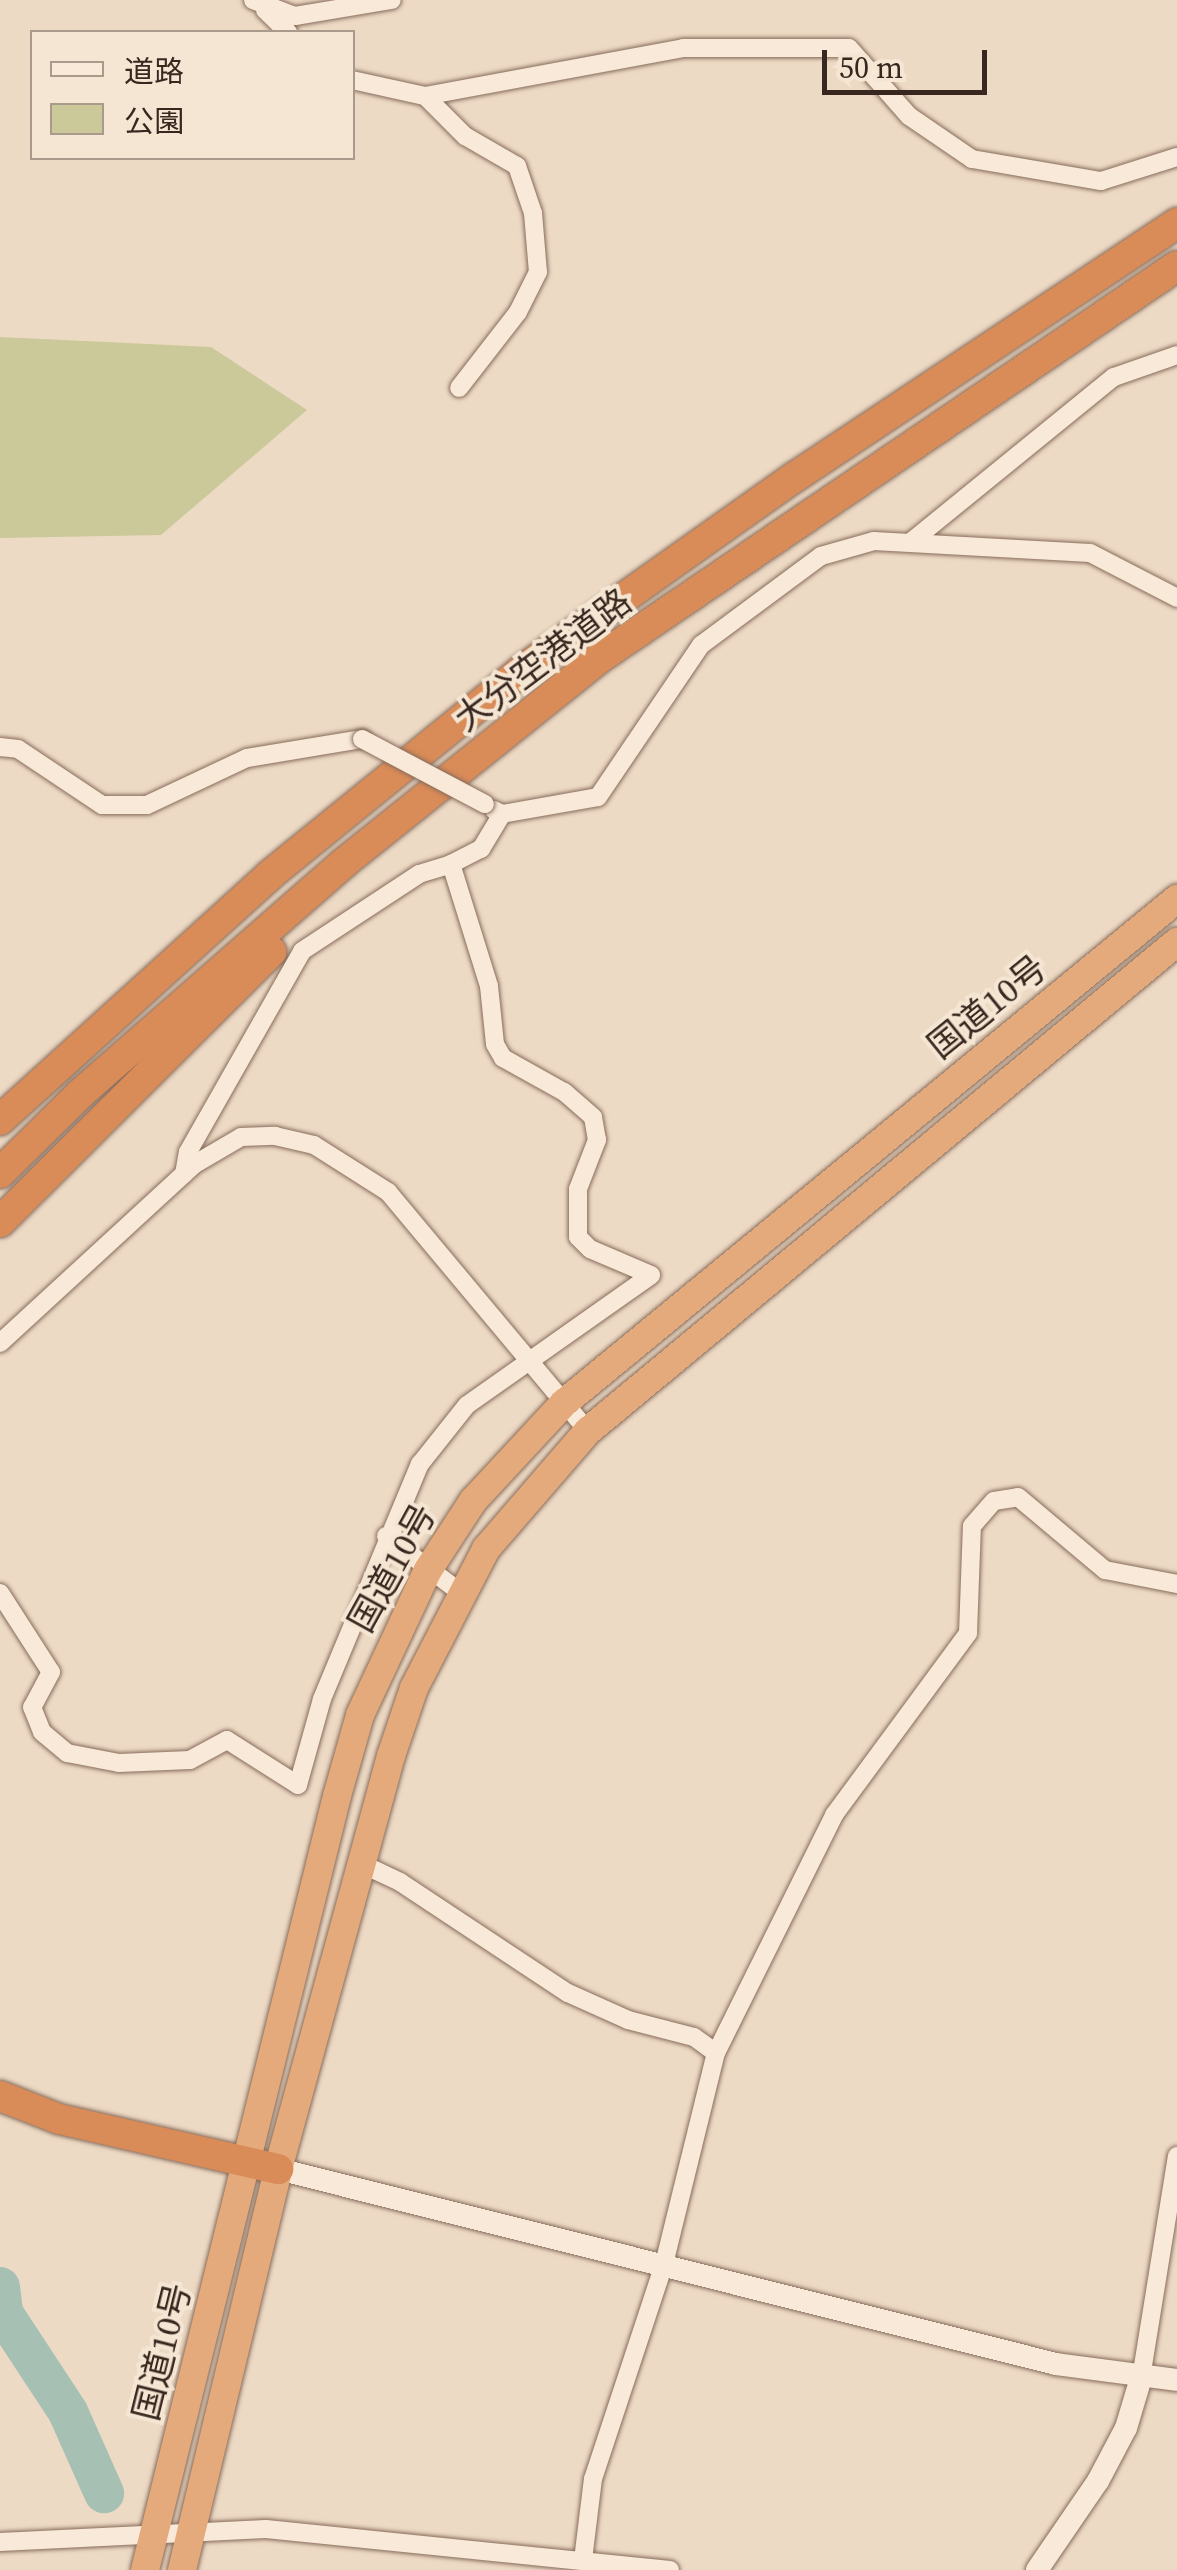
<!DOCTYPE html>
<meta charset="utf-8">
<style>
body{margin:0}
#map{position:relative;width:1177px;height:2570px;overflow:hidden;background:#eddac5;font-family:"Source Serif 4","Noto Sans JP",serif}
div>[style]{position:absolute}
.green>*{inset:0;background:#cbc899}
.river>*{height:40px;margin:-20px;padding:0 20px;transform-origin:20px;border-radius:20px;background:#a6c0b4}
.roads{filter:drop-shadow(0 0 2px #876c5b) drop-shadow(0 0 2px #876c5b)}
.minor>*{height:18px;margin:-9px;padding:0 9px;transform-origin:9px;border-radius:9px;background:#f8e9d8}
.tertiary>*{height:22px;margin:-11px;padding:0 11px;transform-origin:11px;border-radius:11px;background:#f8e9d8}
.trunk>*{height:28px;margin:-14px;padding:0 14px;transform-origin:14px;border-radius:14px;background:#e4aa7b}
.motorway>*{height:30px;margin:-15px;padding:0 15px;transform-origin:15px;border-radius:15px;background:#d98b58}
.bridges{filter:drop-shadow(0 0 2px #876c5b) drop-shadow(0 0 2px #876c5b)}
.minor-bridge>*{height:18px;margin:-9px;padding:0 9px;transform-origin:9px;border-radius:9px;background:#f8e9d8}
span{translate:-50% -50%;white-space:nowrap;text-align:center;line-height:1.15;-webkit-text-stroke:8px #f5e6d4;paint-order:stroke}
.street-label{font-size:35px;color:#38271f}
.legend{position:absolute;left:30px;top:30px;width:325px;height:130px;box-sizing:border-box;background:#f5e6d4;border:2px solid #a99a8c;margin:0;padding:12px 18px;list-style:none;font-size:30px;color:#38271f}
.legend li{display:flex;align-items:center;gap:20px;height:50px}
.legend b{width:50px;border:2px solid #a99a8c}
.scale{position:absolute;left:822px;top:50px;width:165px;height:45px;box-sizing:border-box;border:5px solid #38271f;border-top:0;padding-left:12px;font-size:30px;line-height:35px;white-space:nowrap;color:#38271f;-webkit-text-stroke:8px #f5e6d4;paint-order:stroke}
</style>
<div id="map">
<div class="green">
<i style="clip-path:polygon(0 337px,211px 347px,307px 410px,161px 535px,0 538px)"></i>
</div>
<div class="river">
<i style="left:0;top:2287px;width:26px;rotate:83deg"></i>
<i style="left:3px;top:2313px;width:118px;rotate:56.7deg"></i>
<i style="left:68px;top:2412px;width:89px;rotate:66deg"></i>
</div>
<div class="roads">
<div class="minor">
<i style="left:253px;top:0;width:45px;rotate:20.9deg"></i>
<i style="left:295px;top:16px;width:98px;rotate:-9.4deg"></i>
<i style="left:265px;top:10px;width:32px;rotate:44deg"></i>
<i style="left:352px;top:80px;width:75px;rotate:12.4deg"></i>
<i style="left:425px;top:96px;width:57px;rotate:45deg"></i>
<i style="left:465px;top:136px;width:60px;rotate:30deg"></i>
<i style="left:517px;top:166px;width:50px;rotate:71.2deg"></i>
<i style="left:533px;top:213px;width:59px;rotate:85.2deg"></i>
<i style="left:538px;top:272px;width:45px;rotate:116.6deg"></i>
<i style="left:518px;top:312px;width:96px;rotate:127.8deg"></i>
<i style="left:425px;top:96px;width:262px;rotate:-10.5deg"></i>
<i style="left:683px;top:48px;width:166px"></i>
<i style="left:849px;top:48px;width:91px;rotate:48.6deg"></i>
<i style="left:909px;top:116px;width:76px;rotate:34.3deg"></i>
<i style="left:972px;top:159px;width:131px;rotate:9.7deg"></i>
<i style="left:1101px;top:181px;width:80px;rotate:-17.5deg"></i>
<i style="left:912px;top:541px;width:260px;rotate:-39.1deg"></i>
<i style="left:1114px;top:377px;width:67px;rotate:-19.2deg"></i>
<i style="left:0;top:747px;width:18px;rotate:6deg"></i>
<i style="left:18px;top:749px;width:101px;rotate:33.7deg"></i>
<i style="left:102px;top:805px;width:45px"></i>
<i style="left:147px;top:805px;width:110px;rotate:-25.2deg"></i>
<i style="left:247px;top:758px;width:117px;rotate:-9.4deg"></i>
<i style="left:494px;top:810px;width:9px;rotate:27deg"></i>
<i style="left:502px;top:814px;width:97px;rotate:-10deg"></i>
<i style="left:598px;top:797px;width:184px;rotate:-55.9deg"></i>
<i style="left:701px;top:645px;width:149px;rotate:-36.6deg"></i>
<i style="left:821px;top:556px;width:55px;rotate:-15.8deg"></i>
<i style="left:874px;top:541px;width:216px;rotate:3.2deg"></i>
<i style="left:1090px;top:553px;width:98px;rotate:27.3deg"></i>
<i style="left:184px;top:1174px;width:22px;rotate:-80deg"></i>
<i style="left:188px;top:1152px;width:231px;rotate:-60.4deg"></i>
<i style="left:302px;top:951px;width:140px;rotate:-33.3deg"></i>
<i style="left:419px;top:874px;width:34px;rotate:-17deg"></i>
<i style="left:0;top:1343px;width:265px;rotate:-42.6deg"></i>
<i style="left:195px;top:1164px;width:53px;rotate:-30.4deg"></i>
<i style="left:241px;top:1137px;width:34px;rotate:-2deg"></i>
<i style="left:275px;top:1136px;width:40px;rotate:13deg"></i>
<i style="left:314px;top:1145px;width:88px;rotate:32.4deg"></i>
<i style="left:388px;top:1192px;width:312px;rotate:50.1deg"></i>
<i style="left:386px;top:1536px;width:94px;rotate:37.2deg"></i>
<i style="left:0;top:1593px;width:94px;rotate:57.2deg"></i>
<i style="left:51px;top:1672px;width:40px;rotate:118deg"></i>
<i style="left:32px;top:1707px;width:27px;rotate:68deg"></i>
<i style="left:42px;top:1732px;width:33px;rotate:40deg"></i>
<i style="left:67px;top:1753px;width:53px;rotate:10.9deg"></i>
<i style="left:119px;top:1763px;width:71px;rotate:-2.4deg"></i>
<i style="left:190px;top:1760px;width:42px;rotate:-28.4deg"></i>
<i style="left:227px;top:1740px;width:84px;rotate:32.4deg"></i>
<i style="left:298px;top:1785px;width:89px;rotate:-74.4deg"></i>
<i style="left:322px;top:1699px;width:255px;rotate:-67.4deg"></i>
<i style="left:420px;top:1464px;width:75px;rotate:-51.5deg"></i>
<i style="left:467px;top:1405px;width:225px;rotate:-35.2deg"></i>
<i style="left:651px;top:1275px;width:66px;rotate:-156.9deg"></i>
<i style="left:590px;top:1249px;width:17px;rotate:-135deg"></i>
<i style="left:578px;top:1237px;width:48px;rotate:-90deg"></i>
<i style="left:578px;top:1189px;width:53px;rotate:-68.8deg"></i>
<i style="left:597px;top:1140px;width:23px;rotate:-100deg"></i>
<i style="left:593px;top:1117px;width:38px;rotate:-139deg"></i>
<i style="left:564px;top:1092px;width:70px;rotate:-150.9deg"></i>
<i style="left:503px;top:1058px;width:16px;rotate:-120deg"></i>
<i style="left:495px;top:1044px;width:58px;rotate:-95.9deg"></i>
<i style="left:489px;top:986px;width:128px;rotate:-107.3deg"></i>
<i style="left:451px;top:864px;width:34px;rotate:-27deg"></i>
<i style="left:481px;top:849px;width:41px;rotate:-59deg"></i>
<i style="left:362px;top:1864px;width:42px;rotate:25.3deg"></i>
<i style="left:400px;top:1882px;width:201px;rotate:33.5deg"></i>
<i style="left:568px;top:1993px;width:66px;rotate:24.2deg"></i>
<i style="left:628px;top:2020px;width:68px;rotate:14.4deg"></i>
<i style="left:694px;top:2037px;width:27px;rotate:36deg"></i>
<i style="left:1141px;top:2378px;width:225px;rotate:-80.8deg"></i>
<i style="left:0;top:2542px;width:266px;rotate:-2.8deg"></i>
<i style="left:266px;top:2529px;width:406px;rotate:5.8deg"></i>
<i style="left:583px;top:2560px;width:82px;rotate:-83deg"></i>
<i style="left:593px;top:2479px;width:226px;rotate:-71.7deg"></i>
<i style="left:664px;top:2264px;width:217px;rotate:-76.2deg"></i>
<i style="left:716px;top:2053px;width:266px;rotate:-63.6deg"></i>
<i style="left:834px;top:1815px;width:226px;rotate:-53.6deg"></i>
<i style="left:968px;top:1633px;width:107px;rotate:-87.9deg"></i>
<i style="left:972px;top:1526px;width:33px;rotate:-49deg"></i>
<i style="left:994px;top:1501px;width:24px;rotate:-9deg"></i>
<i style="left:1018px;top:1497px;width:114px;rotate:40deg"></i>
<i style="left:1105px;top:1570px;width:73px;rotate:11deg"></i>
</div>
<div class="tertiary">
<i style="left:278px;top:2169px;width:802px;rotate:14.07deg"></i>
<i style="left:1056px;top:2364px;width:122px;rotate:7.5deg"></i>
<i style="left:1037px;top:2570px;width:108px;rotate:-55.6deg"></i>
<i style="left:1098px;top:2481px;width:60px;rotate:-62.2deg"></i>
<i style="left:1126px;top:2428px;width:52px;rotate:-73.3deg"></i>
</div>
<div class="trunk">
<i style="left:145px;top:2570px;width:797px;rotate:-76.07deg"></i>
<i style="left:337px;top:1796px;width:84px;rotate:-74.1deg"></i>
<i style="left:360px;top:1715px;width:160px;rotate:-64.9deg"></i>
<i style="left:428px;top:1570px;width:82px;rotate:-56.9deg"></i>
<i style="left:473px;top:1501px;width:134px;rotate:-47.1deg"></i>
<i style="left:564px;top:1403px;width:794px;rotate:-39.43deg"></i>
<i style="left:182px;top:2570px;width:412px;rotate:-76.5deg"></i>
<i style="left:278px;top:2169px;width:428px;rotate:-74.7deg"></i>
<i style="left:391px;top:1756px;width:72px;rotate:-71.3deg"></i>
<i style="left:414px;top:1688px;width:157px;rotate:-62.6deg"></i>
<i style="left:486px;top:1549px;width:156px;rotate:-49.2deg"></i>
<i style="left:588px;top:1431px;width:766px;rotate:-39.7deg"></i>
</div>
<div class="motorway">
<i style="left:0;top:1120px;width:365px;rotate:-42.2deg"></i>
<i style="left:270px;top:875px;width:325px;rotate:-39.1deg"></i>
<i style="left:522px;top:670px;width:334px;rotate:-35.3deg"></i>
<i style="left:795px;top:477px;width:459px;rotate:-33.6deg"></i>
<i style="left:0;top:1173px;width:112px;rotate:-44.6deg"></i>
<i style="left:80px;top:1094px;width:352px;rotate:-41.2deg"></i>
<i style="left:345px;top:862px;width:328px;rotate:-38.7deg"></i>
<i style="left:601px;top:657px;width:696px;rotate:-34.17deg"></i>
<i style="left:0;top:1222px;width:383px;rotate:-44.9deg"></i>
<i style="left:0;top:2096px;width:63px;rotate:21.3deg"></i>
<i style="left:59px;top:2119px;width:225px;rotate:12.9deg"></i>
</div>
</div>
<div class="bridges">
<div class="minor-bridge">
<i style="left:362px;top:739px;width:139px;rotate:27.9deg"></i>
</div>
</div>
<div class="street-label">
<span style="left:543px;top:660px;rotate:-37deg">大分空港道路</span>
<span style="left:987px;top:1007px;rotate:-39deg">国道10号</span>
<span style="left:392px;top:1568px;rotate:-61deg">国道10号</span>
<span style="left:162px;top:2352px;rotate:-76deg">国道10号</span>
</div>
<ul class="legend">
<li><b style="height:12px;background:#f8e9d8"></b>道路</li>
<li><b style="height:28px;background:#cbc899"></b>公園</li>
</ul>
<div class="scale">50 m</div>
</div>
